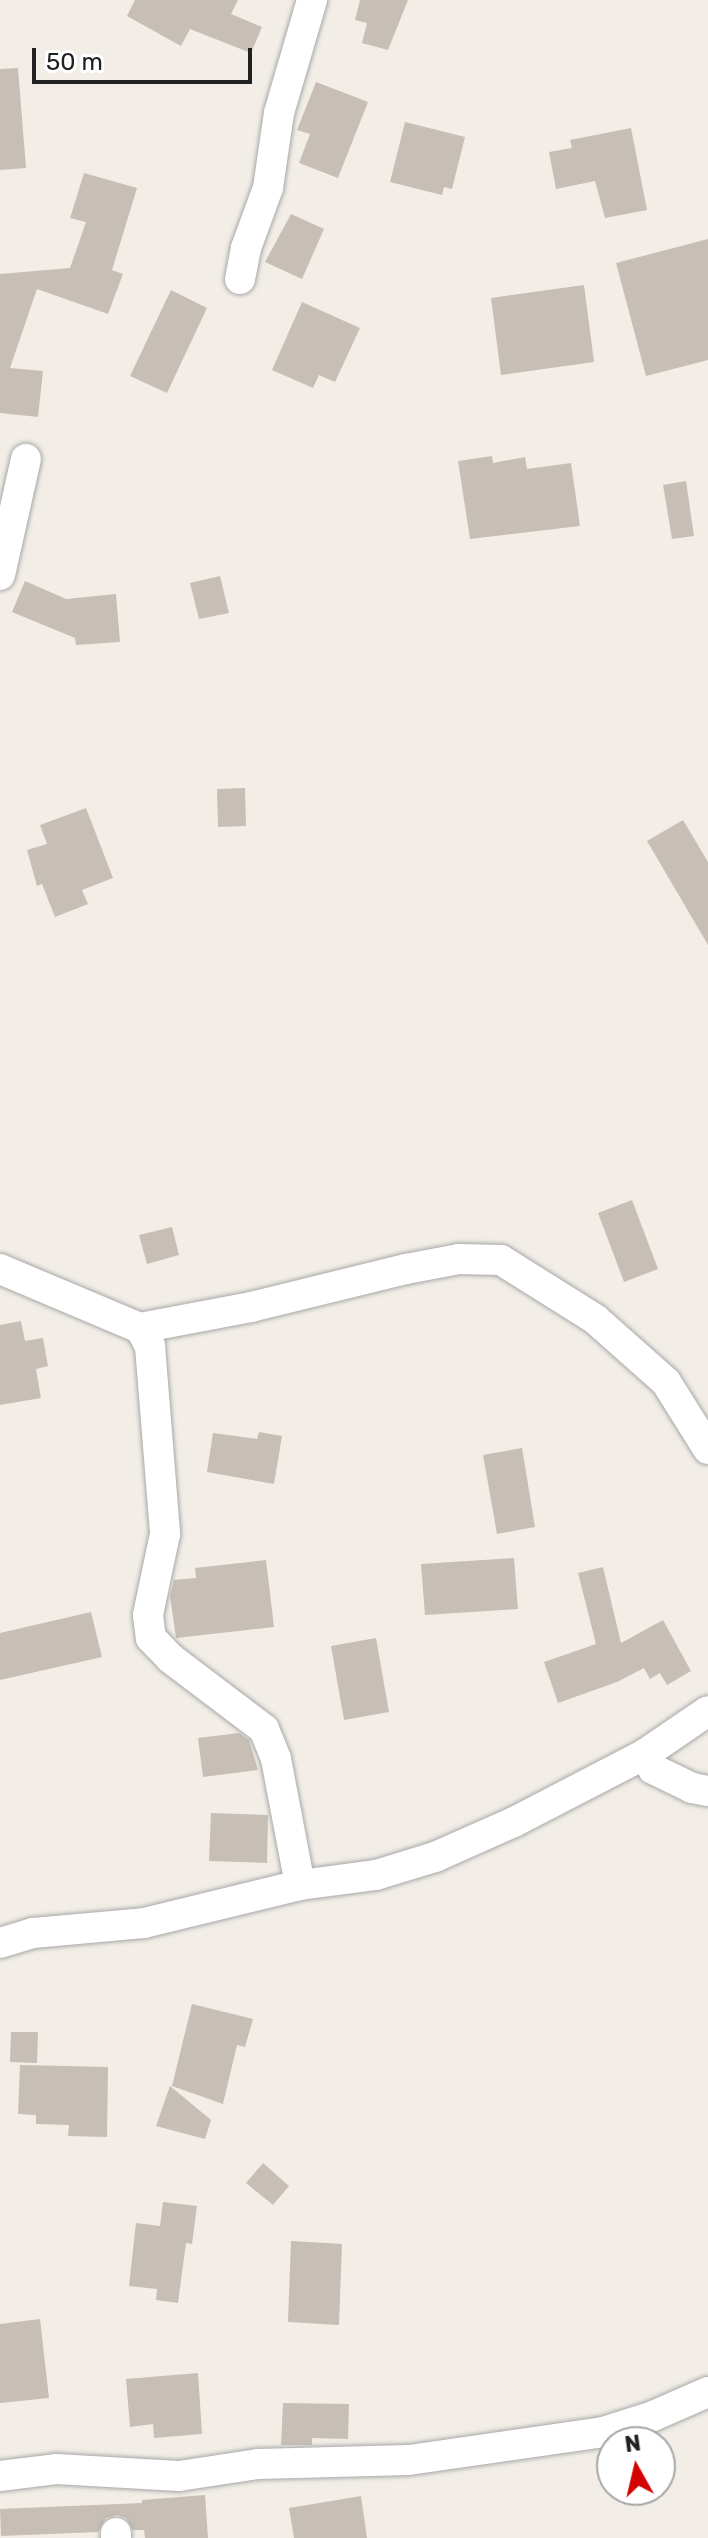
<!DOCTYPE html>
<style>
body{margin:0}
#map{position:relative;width:708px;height:2538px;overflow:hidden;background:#f2eee7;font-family:Rubik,sans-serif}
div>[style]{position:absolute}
.building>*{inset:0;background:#c7beb6}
.roads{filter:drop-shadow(0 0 2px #a8a8a8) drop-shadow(0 0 2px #a8a8a8)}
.minor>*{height:30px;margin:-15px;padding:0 15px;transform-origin:15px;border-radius:15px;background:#fff}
span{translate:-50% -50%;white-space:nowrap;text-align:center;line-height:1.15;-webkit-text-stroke:8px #fff;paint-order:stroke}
.north{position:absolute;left:596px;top:2426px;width:80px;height:80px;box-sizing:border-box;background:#fff;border:2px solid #a6a6a6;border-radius:50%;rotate:352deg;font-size:22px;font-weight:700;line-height:32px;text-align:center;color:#212121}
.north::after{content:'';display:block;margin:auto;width:28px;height:36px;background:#d20300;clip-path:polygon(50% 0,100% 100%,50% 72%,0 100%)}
.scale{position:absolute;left:32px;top:48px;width:220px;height:36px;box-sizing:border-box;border:4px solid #212121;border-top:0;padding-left:10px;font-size:24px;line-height:28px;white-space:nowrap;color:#212121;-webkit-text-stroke:6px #fff;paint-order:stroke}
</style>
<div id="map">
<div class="building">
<i style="clip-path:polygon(135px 0,238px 0,231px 14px,262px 27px,251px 53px,190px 29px,181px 46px,127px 16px)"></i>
<i style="clip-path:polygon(360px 0,408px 0,388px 50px,362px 43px,367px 23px,355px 20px)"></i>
<i style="clip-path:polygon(18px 68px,26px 168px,0 170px,0 69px)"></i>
<i style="clip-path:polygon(316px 82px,368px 102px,338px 178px,299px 163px,310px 134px,297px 130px)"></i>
<i style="clip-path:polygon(405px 122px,465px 137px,452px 189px,444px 187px,442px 195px,390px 182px)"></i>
<i style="clip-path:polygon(631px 128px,647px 210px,605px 218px,595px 181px,556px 189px,549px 152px,572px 148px,570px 140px)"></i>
<i style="clip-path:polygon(84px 173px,137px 188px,112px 270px,123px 274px,108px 314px,37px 289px,10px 368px,43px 371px,38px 417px,0 413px,0 274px,70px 268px,86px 222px,70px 218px)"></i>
<i style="clip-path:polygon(291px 214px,324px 229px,302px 279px,265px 262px)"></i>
<i style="clip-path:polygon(708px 239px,708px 360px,646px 376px,616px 263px)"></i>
<i style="clip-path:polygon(584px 285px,594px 362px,501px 375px,491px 298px)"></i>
<i style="clip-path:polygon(171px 290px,207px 308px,167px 393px,130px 376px)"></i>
<i style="clip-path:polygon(302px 302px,360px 328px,335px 382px,319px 375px,313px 388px,272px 370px)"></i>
<i style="clip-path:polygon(492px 456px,493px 463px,525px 457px,527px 469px,571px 463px,580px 526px,470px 539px,458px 461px)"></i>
<i style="clip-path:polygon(686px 481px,694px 536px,672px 539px,663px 485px)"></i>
<i style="clip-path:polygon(220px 576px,229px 613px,199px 619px,190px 583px)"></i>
<i style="clip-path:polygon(25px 581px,66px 599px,116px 594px,120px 642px,76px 645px,75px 638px,12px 612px)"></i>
<i style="clip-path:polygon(245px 788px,246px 826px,218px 827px,217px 789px)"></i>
<i style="clip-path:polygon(86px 808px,113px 878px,82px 890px,88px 904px,55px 917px,42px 884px,37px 886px,27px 850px,47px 844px,40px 825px)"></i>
<i style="clip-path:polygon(683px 820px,708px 862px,708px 945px,647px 841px)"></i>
<i style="clip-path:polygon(632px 1200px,658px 1269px,624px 1282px,598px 1213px)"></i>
<i style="clip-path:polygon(172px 1227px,179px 1255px,147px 1264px,139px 1235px)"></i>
<i style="clip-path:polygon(21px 1321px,25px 1341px,43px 1338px,48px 1366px,36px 1369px,41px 1398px,0 1405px,0 1325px)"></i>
<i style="clip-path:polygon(259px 1432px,282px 1436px,274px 1484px,207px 1472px,213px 1433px,257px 1439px)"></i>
<i style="clip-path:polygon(522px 1448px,535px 1527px,497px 1534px,483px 1455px)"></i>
<i style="clip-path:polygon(514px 1558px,518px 1609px,425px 1615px,421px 1564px)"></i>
<i style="clip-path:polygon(266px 1560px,274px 1627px,176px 1638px,170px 1596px,174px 1580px,196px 1578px,195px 1568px)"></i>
<i style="clip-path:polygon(603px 1567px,621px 1643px,663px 1620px,691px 1671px,667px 1685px,660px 1673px,650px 1679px,644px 1668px,617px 1682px,558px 1703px,544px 1662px,596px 1644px,578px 1573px)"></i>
<i style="clip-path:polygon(91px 1612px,102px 1657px,0 1680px,0 1633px)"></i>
<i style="clip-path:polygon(376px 1638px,389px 1712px,344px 1720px,331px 1646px)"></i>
<i style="clip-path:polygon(239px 1733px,249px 1740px,258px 1770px,203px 1777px,198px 1738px)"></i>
<i style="clip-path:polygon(211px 1813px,268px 1815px,267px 1863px,209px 1861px)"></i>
<i style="clip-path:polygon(192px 2004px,253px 2019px,245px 2047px,237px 2045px,223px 2104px,172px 2086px)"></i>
<i style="clip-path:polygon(11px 2032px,38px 2032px,37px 2063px,10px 2062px)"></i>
<i style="clip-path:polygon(20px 2065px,108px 2067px,107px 2137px,68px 2136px,69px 2125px,36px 2124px,36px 2115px,18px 2114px)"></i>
<i style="clip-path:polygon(170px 2086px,211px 2120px,205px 2139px,156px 2126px)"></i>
<i style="clip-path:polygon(263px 2163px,289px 2186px,273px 2205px,246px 2183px)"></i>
<i style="clip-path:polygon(163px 2202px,197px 2206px,192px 2244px,186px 2243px,178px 2303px,156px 2300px,157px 2289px,129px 2286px,136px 2223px,160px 2226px)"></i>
<i style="clip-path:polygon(291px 2241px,342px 2244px,339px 2325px,288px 2322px)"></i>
<i style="clip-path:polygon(40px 2319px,49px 2398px,0 2403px,0 2324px)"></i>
<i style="clip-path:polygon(198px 2373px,202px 2434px,154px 2438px,153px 2424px,130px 2427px,126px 2379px)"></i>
<i style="clip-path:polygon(283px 2403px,349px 2404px,348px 2439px,312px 2438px,312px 2445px,281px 2445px)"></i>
<i style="clip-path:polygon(205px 2495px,208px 2538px,145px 2538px,144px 2530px,133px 2530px,126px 2518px,117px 2515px,106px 2518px,98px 2532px,1px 2536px,0 2509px,142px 2503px,142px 2500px)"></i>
<i style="clip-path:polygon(361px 2496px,367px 2538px,294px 2538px,289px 2508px)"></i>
</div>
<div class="roads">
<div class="minor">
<i style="left:240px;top:279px;width:32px;rotate:-79deg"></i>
<i style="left:246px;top:248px;width:64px;rotate:-69.9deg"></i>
<i style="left:268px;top:188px;width:76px;rotate:-81.7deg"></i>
<i style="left:279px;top:113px;width:118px;rotate:-73.7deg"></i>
<i style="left:0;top:575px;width:119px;rotate:-77.4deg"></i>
<i style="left:0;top:1269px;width:152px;rotate:22.9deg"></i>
<i style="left:140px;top:1328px;width:21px;rotate:61deg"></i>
<i style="left:150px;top:1346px;width:189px;rotate:85.4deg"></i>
<i style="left:165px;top:1534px;width:83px;rotate:101.9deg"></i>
<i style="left:148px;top:1615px;width:23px;rotate:83deg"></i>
<i style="left:151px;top:1638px;width:28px;rotate:46deg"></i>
<i style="left:170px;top:1658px;width:118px;rotate:37.1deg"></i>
<i style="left:264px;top:1729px;width:32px;rotate:68deg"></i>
<i style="left:276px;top:1759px;width:128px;rotate:79.2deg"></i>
<i style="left:140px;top:1328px;width:113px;rotate:-10.7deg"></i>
<i style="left:251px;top:1307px;width:160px;rotate:-13.8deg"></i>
<i style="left:406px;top:1269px;width:54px;rotate:-10.7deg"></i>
<i style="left:459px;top:1259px;width:42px;rotate:1.4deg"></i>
<i style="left:501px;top:1260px;width:111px;rotate:32.1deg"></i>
<i style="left:595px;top:1319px;width:95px;rotate:41.6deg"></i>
<i style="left:666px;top:1382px;width:79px;rotate:57.9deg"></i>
<i style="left:645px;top:1754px;width:17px;rotate:62deg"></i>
<i style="left:653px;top:1769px;width:43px;rotate:26deg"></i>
<i style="left:692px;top:1788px;width:16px;rotate:11deg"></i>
<i style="left:0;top:1943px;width:34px;rotate:-17deg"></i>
<i style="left:33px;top:1933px;width:111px;rotate:-5.1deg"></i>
<i style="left:144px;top:1923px;width:161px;rotate:-13.7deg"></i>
<i style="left:300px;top:1885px;width:77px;rotate:-7.5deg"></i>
<i style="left:376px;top:1875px;width:62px;rotate:-17deg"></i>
<i style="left:435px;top:1857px;width:86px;rotate:-23.9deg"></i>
<i style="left:514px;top:1822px;width:148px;rotate:-27.4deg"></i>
<i style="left:645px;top:1754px;width:76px;rotate:-34.3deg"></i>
<i style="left:0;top:2476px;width:56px;rotate:-7.1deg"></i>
<i style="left:56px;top:2469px;width:123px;rotate:3.3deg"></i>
<i style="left:179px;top:2476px;width:80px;rotate:-8.6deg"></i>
<i style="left:258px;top:2464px;width:151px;rotate:-1.5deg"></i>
<i style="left:409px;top:2460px;width:196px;rotate:-8.2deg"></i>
<i style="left:603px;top:2432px;width:52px;rotate:-17.7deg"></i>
<i style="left:653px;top:2416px;width:60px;rotate:-23.6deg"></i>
<i style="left:116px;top:2538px;width:5px;rotate:-90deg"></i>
</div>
</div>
<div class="north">N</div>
<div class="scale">50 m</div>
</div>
